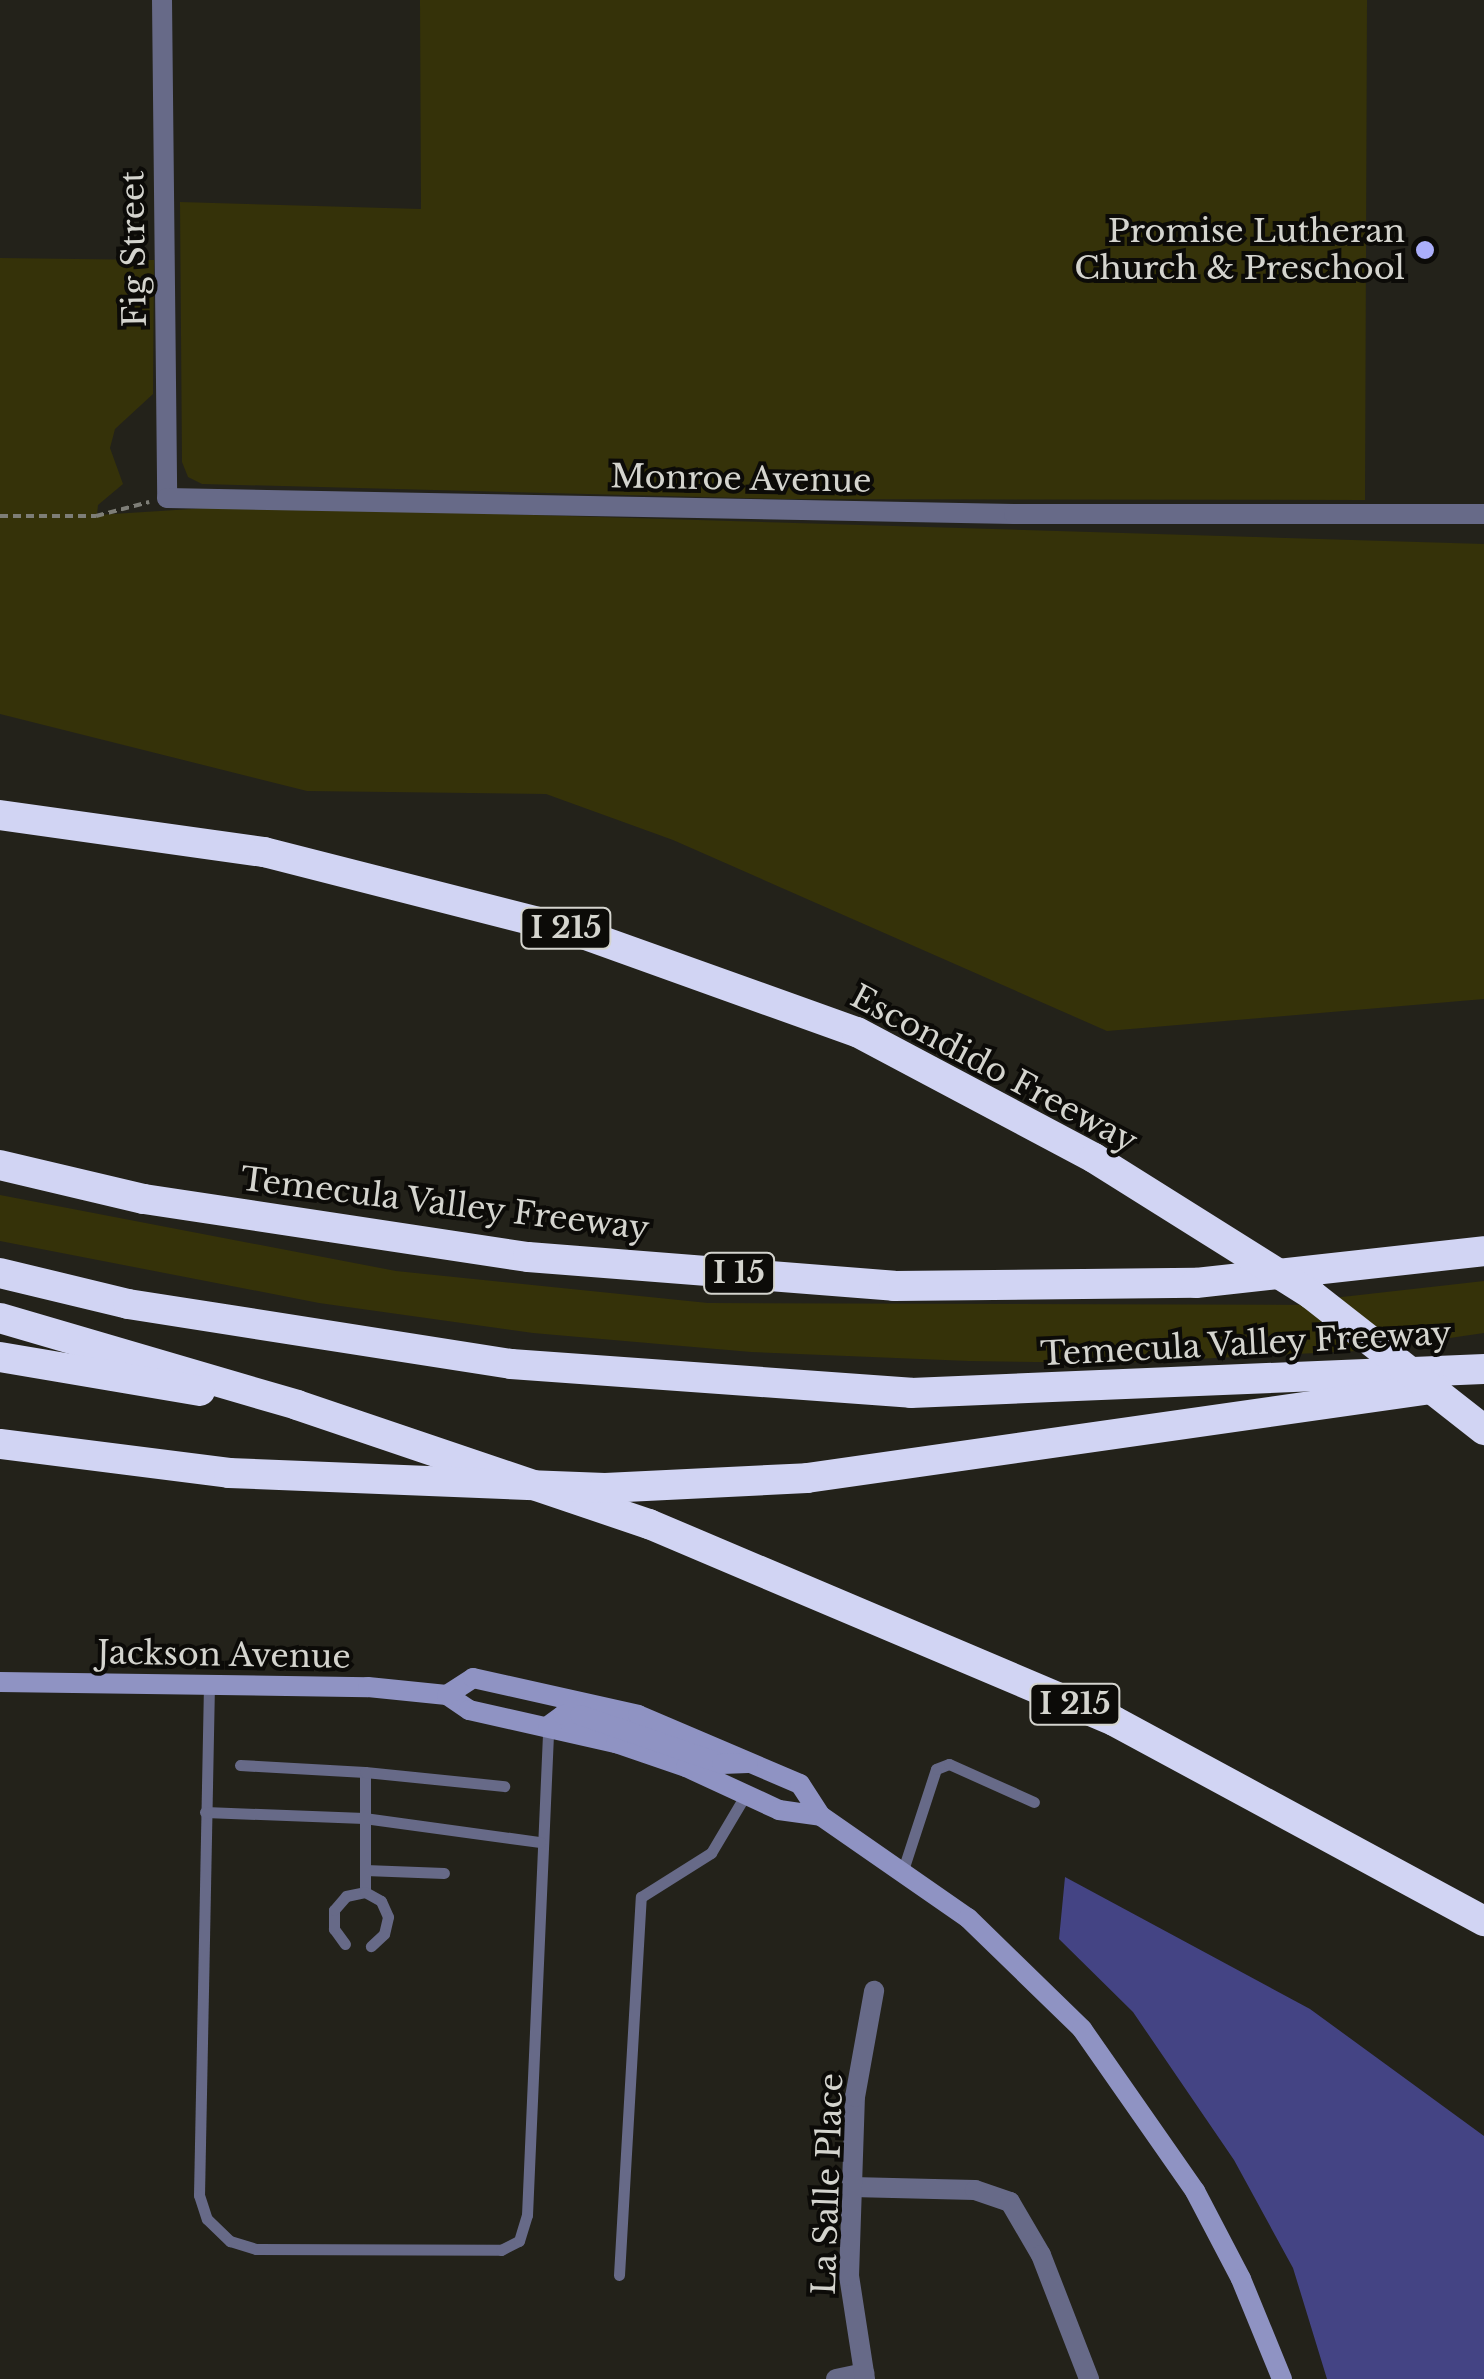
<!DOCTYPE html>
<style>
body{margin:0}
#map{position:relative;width:1484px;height:2379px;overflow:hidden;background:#23221a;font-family:"Libre Baskerville",serif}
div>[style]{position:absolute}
.green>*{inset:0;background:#353209}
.water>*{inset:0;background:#444484}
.path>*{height:4px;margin-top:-2px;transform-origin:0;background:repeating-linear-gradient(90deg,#7e7e77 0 8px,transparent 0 13px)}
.service>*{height:11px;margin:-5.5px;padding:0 5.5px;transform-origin:5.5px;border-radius:5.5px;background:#676a88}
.minor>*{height:20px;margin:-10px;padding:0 10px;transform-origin:10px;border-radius:10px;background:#676a88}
.secondary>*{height:20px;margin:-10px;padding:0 10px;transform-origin:10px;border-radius:10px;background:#8f93c3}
.motorway>*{height:30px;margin:-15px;padding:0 15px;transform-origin:15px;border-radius:15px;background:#d1d4f3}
.motorway-bridge>*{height:30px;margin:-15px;padding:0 15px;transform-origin:15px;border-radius:15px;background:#d1d4f3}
.dots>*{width:28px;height:28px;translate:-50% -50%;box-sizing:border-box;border:5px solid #0c0b08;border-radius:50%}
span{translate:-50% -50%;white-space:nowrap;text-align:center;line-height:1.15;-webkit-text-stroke:8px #0c0b08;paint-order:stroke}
.shield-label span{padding:2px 8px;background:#0c0b08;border:2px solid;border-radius:8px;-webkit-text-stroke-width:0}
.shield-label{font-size:30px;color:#d4d4ce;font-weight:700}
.poi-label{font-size:32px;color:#d4d4ce}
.right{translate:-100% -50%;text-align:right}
.street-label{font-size:32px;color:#d4d4ce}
</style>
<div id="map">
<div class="green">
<i style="clip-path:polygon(420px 0,1367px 0,1365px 500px,784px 499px,202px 484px,188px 477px,182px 462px,180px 202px,421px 209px)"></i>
<i style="clip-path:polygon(0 258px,154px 260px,153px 394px,115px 429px,110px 448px,123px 484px,98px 505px,97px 515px,239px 506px,1484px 544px,1484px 999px,1107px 1031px,673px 840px,546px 794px,307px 791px,0 714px)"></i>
<i style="clip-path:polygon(0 1195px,396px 1271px,708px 1303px,1315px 1305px,1378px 1350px,1113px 1363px,969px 1361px,751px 1352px,533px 1333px,319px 1303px,0 1241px)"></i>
<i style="clip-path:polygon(1484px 1281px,1484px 1333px,1395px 1346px,1324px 1299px)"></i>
</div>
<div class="water">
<i style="clip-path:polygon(1065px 1877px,1310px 2009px,1484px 2136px,1484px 2379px,1327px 2379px,1293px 2268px,1234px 2160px,1133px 2012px,1059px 1939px)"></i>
</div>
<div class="path">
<i style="left:0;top:516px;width:96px"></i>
<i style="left:96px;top:516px;width:55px;rotate:-14.8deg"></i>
</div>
<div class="service">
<i style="left:209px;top:1684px;width:511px;rotate:91.12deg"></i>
<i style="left:199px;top:2195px;width:25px;rotate:72deg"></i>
<i style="left:207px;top:2219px;width:32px;rotate:44deg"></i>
<i style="left:230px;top:2241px;width:27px;rotate:17deg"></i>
<i style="left:256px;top:2249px;width:245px;rotate:0.2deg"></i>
<i style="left:501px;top:2250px;width:20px;rotate:-27deg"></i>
<i style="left:519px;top:2241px;width:27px;rotate:-73deg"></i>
<i style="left:527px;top:2215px;width:489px;rotate:-87.5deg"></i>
<i style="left:240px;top:1765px;width:125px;rotate:3.2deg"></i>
<i style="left:205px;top:1812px;width:159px;rotate:2.2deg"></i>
<i style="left:364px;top:1818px;width:178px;rotate:7.8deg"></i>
<i style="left:365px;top:1870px;width:79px;rotate:2.2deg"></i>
<i style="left:903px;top:1870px;width:106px;rotate:-71.9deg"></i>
<i style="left:936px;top:1769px;width:14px;rotate:-21deg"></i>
<i style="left:949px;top:1764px;width:93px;rotate:24.1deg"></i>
<i style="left:365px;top:1892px;width:120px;rotate:-90deg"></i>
<i style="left:365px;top:1772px;width:140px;rotate:5.8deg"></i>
<i style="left:345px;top:1944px;width:19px;rotate:-126deg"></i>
<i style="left:334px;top:1929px;width:19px;rotate:-90deg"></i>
<i style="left:334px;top:1910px;width:18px;rotate:-49deg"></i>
<i style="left:346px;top:1896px;width:19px;rotate:-12deg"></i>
<i style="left:365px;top:1892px;width:18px;rotate:29deg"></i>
<i style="left:381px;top:1901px;width:17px;rotate:66deg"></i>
<i style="left:388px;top:1917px;width:17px;rotate:103deg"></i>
<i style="left:384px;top:1934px;width:18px;rotate:137deg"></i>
<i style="left:619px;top:2275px;width:379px;rotate:-86.7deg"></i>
<i style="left:641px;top:1897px;width:83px;rotate:-32.2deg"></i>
<i style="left:711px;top:1853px;width:69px;rotate:-59.3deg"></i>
</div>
<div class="minor">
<i style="left:162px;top:0;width:498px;rotate:89.4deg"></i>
<i style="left:167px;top:498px;width:847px;rotate:1.08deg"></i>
<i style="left:1014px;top:514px;width:470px"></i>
<i style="left:852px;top:2187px;width:123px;rotate:1.4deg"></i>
<i style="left:975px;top:2190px;width:37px;rotate:19deg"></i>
<i style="left:1010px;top:2202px;width:61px;rotate:59.7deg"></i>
<i style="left:1041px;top:2255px;width:133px;rotate:68.8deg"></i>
<i style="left:836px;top:2379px;width:29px;rotate:-12deg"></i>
<i style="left:865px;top:2379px;width:104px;rotate:-98.8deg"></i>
<i style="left:849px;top:2276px;width:179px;rotate:-88.1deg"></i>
<i style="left:855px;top:2097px;width:108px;rotate:-79.8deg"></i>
</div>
<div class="secondary">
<i style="left:0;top:1682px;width:368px;rotate:0.8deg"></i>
<i style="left:368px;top:1687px;width:79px;rotate:5.8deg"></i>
<i style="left:447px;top:1695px;width:27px;rotate:34deg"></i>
<i style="left:469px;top:1710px;width:151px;rotate:12.7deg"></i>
<i style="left:616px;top:1743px;width:74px;rotate:18.9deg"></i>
<i style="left:686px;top:1767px;width:102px;rotate:24.8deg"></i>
<i style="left:779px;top:1810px;width:42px;rotate:8.1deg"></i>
<i style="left:821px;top:1816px;width:179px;rotate:34.8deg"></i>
<i style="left:968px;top:1918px;width:159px;rotate:44.2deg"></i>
<i style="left:1082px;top:2029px;width:198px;rotate:55.1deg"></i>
<i style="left:1195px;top:2191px;width:99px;rotate:62.4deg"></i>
<i style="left:1241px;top:2279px;width:108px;rotate:67.7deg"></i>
<i style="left:447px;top:1695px;width:31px;rotate:-33deg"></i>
<i style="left:473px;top:1678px;width:169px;rotate:12.6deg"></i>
<i style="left:638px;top:1715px;width:176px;rotate:23.1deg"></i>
<i style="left:800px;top:1784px;width:38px;rotate:57deg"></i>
<i style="left:548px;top:1726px;width:19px;rotate:-36deg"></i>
<i style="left:563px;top:1715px;width:17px"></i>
<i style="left:580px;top:1715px;width:150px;rotate:19deg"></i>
<i style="left:722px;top:1764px;width:26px;rotate:-2deg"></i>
</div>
<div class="motorway">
<i style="left:0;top:815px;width:267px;rotate:8deg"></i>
<i style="left:264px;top:852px;width:323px;rotate:14.3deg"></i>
<i style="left:577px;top:932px;width:297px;rotate:19.7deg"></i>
<i style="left:857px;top:1032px;width:268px;rotate:28deg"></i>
<i style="left:0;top:1165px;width:148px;rotate:13.3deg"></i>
<i style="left:144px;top:1199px;width:388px;rotate:8.6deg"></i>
<i style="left:528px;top:1257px;width:367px;rotate:4.5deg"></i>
<i style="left:894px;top:1286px;width:302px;rotate:-0.6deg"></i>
<i style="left:1196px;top:1283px;width:290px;rotate:-6.3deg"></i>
<i style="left:0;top:1273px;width:132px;rotate:13.6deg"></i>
<i style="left:128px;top:1304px;width:388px;rotate:8.9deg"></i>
<i style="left:511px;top:1364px;width:401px;rotate:4.1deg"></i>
<i style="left:911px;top:1393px;width:574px;rotate:-2.4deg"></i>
<i style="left:0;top:1318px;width:309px;rotate:16.3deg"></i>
<i style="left:297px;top:1405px;width:372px;rotate:18.7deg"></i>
<i style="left:649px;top:1524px;width:505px;rotate:22.96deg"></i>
<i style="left:1114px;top:1721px;width:421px;rotate:28.4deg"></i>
<i style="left:0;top:1357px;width:203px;rotate:9.6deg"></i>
<i style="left:0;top:1444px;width:231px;rotate:7.2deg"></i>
<i style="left:807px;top:1478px;width:636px;rotate:-8.13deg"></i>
</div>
<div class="motorway-bridge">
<i style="left:1094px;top:1158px;width:257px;rotate:32.1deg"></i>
<i style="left:1312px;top:1295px;width:219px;rotate:38.1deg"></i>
<i style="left:229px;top:1473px;width:376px;rotate:2.3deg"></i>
<i style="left:605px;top:1488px;width:202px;rotate:-2.8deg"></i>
</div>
<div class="dots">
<i style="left:1425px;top:250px;background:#abaffb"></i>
</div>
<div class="shield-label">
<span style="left:566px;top:928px">I 215</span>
<span style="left:739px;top:1273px">I 15</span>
<span style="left:1075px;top:1704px">I 215</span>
</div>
<div class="poi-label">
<span class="right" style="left:1405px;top:250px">Promise Lutheran<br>Church &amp; Preschool</span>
</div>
<div class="street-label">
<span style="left:134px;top:249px;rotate:-91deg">Fig Street</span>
<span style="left:741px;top:479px;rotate:1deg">Monroe Avenue</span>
<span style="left:994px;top:1069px;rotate:28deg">Escondido Freeway</span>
<span style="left:445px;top:1204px;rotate:7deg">Temecula Valley Freeway</span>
<span style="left:1246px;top:1344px;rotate:-3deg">Temecula Valley Freeway</span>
<span style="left:224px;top:1655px;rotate:1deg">Jackson Avenue</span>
<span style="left:828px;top:2184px;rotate:-88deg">La Salle Place</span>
</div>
</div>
